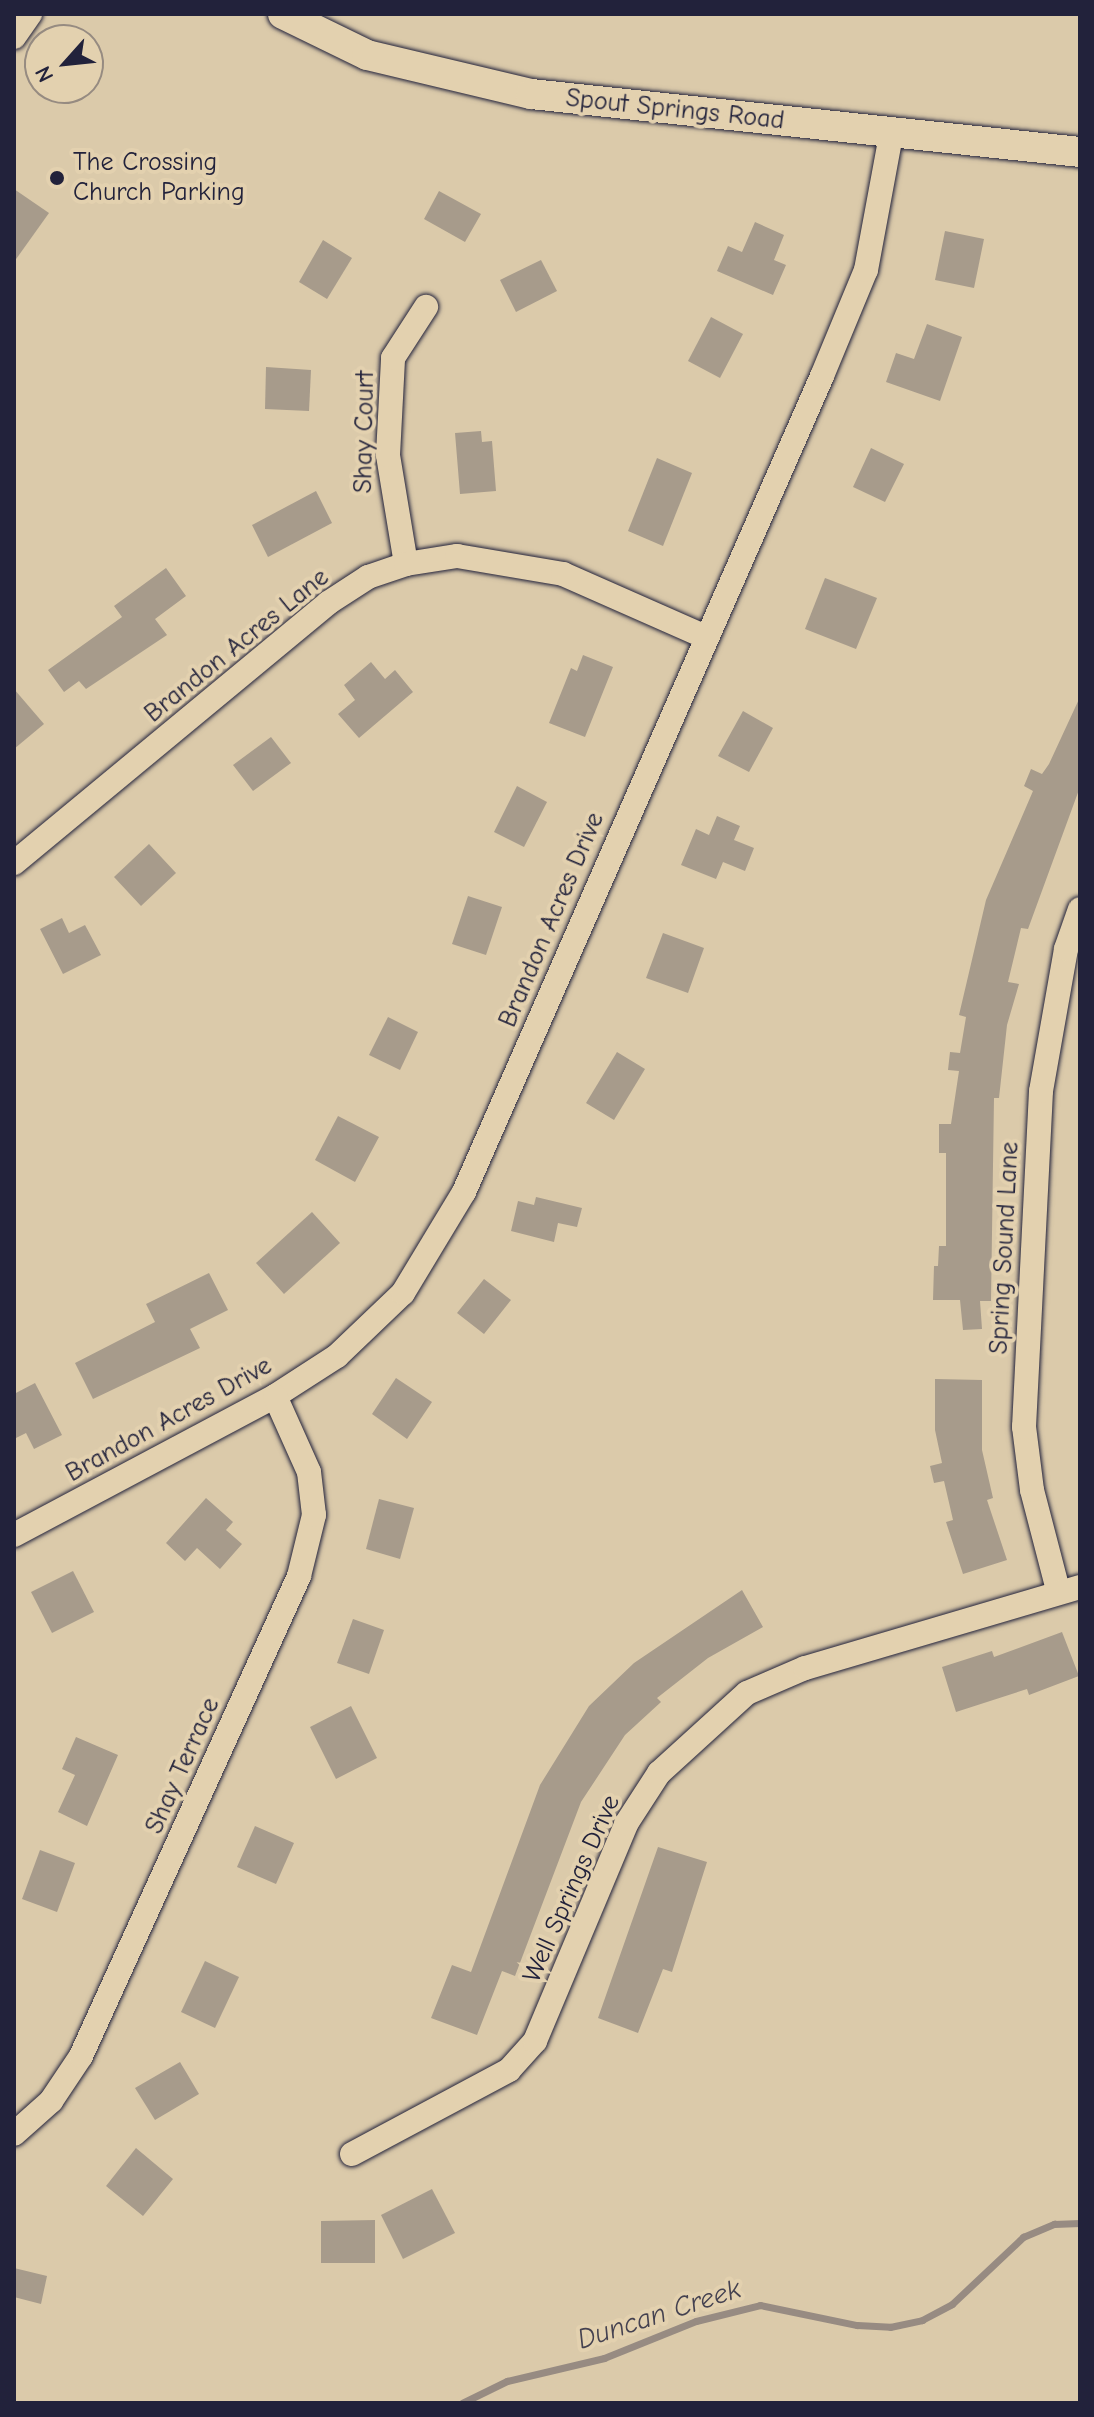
<!DOCTYPE html>
<style>
body{margin:0}
#map{position:relative;width:1094px;height:2417px;overflow:hidden;background:#dbcaaa;font-family:"Comic Neue",sans-serif}
div>[style]{position:absolute}
.stream>*{height:7px;margin:-3.5px;padding:0 3.5px;transform-origin:3.5px;border-radius:3.5px;background:#978b82}
.building>*{inset:0;background:#a79b8b}
.roads{filter:drop-shadow(0 0 2px #22223b) drop-shadow(0 0 2px #22223b)}
.minor>*{height:24px;margin:-12px;padding:0 12px;transform-origin:12px;border-radius:12px;background:#e3d1af}
.tertiary>*{height:30px;margin:-15px;padding:0 15px;transform-origin:15px;border-radius:15px;background:#e3d1af}
.dots>*{width:22px;height:22px;translate:-50% -50%;box-sizing:border-box;border:4px solid #e3d1af;border-radius:50%}
span{translate:-50% -50%;white-space:nowrap;text-align:center;line-height:1.15;-webkit-text-stroke:8px #e3d1af;paint-order:stroke}
.street-label{font-size:26px;color:#22223b}
.poi-label{font-size:26px;color:#22223b}
.left{translate:0 -50%;text-align:left}
.water-label{font-size:28px;color:#454250;font-style:italic}
.frame{position:absolute;inset:0;border:16px solid #22223b;pointer-events:none}
.north{position:absolute;left:24px;top:24px;width:80px;height:80px;box-sizing:border-box;background:#e3d1af;border:2px solid #968b81;border-radius:50%;rotate:243deg;font-size:22px;font-weight:700;line-height:32px;text-align:center;color:#22223b}
.north::after{content:'';display:block;margin:auto;width:28px;height:36px;background:#22223b;clip-path:polygon(50% 0,100% 100%,50% 72%,0 100%)}
</style>
<div id="map">
<div class="stream">
<i style="left:462px;top:2403px;width:50px;rotate:-26.1deg"></i>
<i style="left:507px;top:2381px;width:100px;rotate:-13.3deg"></i>
<i style="left:604px;top:2358px;width:99px;rotate:-21.9deg"></i>
<i style="left:696px;top:2321px;width:66px;rotate:-14deg"></i>
<i style="left:760px;top:2305px;width:99px;rotate:11.7deg"></i>
<i style="left:857px;top:2325px;width:33px;rotate:3deg"></i>
<i style="left:890px;top:2327px;width:33px;rotate:-12deg"></i>
<i style="left:922px;top:2320px;width:34px;rotate:-28deg"></i>
<i style="left:952px;top:2304px;width:98px;rotate:-43.3deg"></i>
<i style="left:1023px;top:2237px;width:34px;rotate:-23deg"></i>
<i style="left:1054px;top:2224px;width:26px;rotate:-2deg"></i>
</div>
<div class="building">
<i style="clip-path:polygon(14px 189px,49px 213px,14px 262px)"></i>
<i style="clip-path:polygon(439px 191px,481px 214px,465px 242px,424px 219px)"></i>
<i style="clip-path:polygon(755px 222px,784px 235px,774px 260px,786px 265px,773px 295px,717px 271px,728px 246px,742px 252px)"></i>
<i style="clip-path:polygon(945px 231px,984px 239px,974px 288px,935px 280px)"></i>
<i style="clip-path:polygon(323px 240px,352px 258px,327px 299px,299px 282px)"></i>
<i style="clip-path:polygon(541px 260px,557px 291px,516px 312px,500px 280px)"></i>
<i style="clip-path:polygon(711px 317px,743px 334px,720px 378px,688px 361px)"></i>
<i style="clip-path:polygon(927px 324px,962px 337px,940px 401px,886px 382px,896px 353px,914px 359px)"></i>
<i style="clip-path:polygon(266px 367px,311px 370px,309px 411px,265px 409px)"></i>
<i style="clip-path:polygon(481px 431px,482px 442px,492px 441px,496px 491px,460px 494px,455px 433px)"></i>
<i style="clip-path:polygon(871px 448px,904px 464px,885px 502px,853px 487px)"></i>
<i style="clip-path:polygon(657px 458px,692px 473px,663px 546px,628px 531px)"></i>
<i style="clip-path:polygon(316px 491px,332px 523px,268px 557px,252px 525px)"></i>
<i style="clip-path:polygon(166px 568px,186px 596px,155px 619px,167px 635px,86px 689px,79px 681px,64px 692px,48px 670px,122px 617px,114px 606px)"></i>
<i style="clip-path:polygon(825px 578px,877px 598px,856px 649px,805px 629px)"></i>
<i style="clip-path:polygon(583px 655px,613px 667px,585px 737px,549px 723px,571px 668px,577px 671px)"></i>
<i style="clip-path:polygon(371px 662px,385px 679px,395px 670px,413px 692px,359px 738px,338px 714px,355px 700px,344px 685px)"></i>
<i style="clip-path:polygon(14px 689px,44px 724px,14px 749px)"></i>
<i style="clip-path:polygon(1080px 697px,1080px 787px,1028px 929px,1021px 928px,1008px 982px,1019px 984px,1007px 1025px,999px 1098px,994px 1098px,991px 1301px,980px 1301px,982px 1329px,963px 1330px,960px 1300px,933px 1300px,934px 1266px,938px 1266px,939px 1246px,946px 1246px,946px 1153px,939px 1153px,939px 1124px,951px 1124px,959px 1071px,948px 1070px,950px 1052px,960px 1053px,966px 1017px,959px 1015px,986px 900px,1033px 791px,1024px 786px,1031px 769px,1042px 774px,1049px 764px)"></i>
<i style="clip-path:polygon(743px 711px,773px 728px,749px 772px,718px 756px)"></i>
<i style="clip-path:polygon(271px 737px,291px 763px,253px 791px,233px 765px)"></i>
<i style="clip-path:polygon(517px 786px,547px 802px,524px 847px,494px 832px)"></i>
<i style="clip-path:polygon(717px 816px,740px 826px,734px 840px,754px 848px,745px 871px,723px 862px,716px 879px,681px 865px,696px 829px,709px 835px)"></i>
<i style="clip-path:polygon(149px 844px,176px 873px,141px 906px,114px 877px)"></i>
<i style="clip-path:polygon(468px 896px,502px 907px,486px 955px,452px 944px)"></i>
<i style="clip-path:polygon(62px 918px,69px 933px,85px 925px,101px 955px,63px 974px,40px 929px)"></i>
<i style="clip-path:polygon(663px 933px,704px 948px,688px 993px,646px 978px)"></i>
<i style="clip-path:polygon(388px 1017px,418px 1032px,400px 1070px,369px 1055px)"></i>
<i style="clip-path:polygon(617px 1052px,645px 1069px,614px 1120px,586px 1103px)"></i>
<i style="clip-path:polygon(338px 1116px,379px 1137px,355px 1182px,315px 1160px)"></i>
<i style="clip-path:polygon(536px 1197px,582px 1208px,577px 1227px,558px 1223px,554px 1242px,511px 1231px,518px 1201px,534px 1205px)"></i>
<i style="clip-path:polygon(312px 1212px,340px 1243px,284px 1294px,256px 1263px)"></i>
<i style="clip-path:polygon(209px 1273px,228px 1310px,190px 1329px,200px 1348px,93px 1399px,75px 1363px,155px 1322px,146px 1304px)"></i>
<i style="clip-path:polygon(484px 1279px,511px 1300px,484px 1334px,457px 1313px)"></i>
<i style="clip-path:polygon(396px 1378px,432px 1402px,407px 1439px,372px 1414px)"></i>
<i style="clip-path:polygon(935px 1379px,982px 1380px,982px 1450px,993px 1498px,987px 1500px,1007px 1560px,963px 1574px,946px 1522px,953px 1520px,944px 1481px,934px 1483px,930px 1466px,942px 1463px,935px 1430px)"></i>
<i style="clip-path:polygon(35px 1383px,62px 1435px,34px 1449px,26px 1433px,14px 1439px,14px 1394px)"></i>
<i style="clip-path:polygon(206px 1498px,233px 1522px,226px 1530px,242px 1544px,220px 1569px,197px 1548px,185px 1561px,166px 1543px)"></i>
<i style="clip-path:polygon(379px 1499px,414px 1508px,400px 1559px,366px 1549px)"></i>
<i style="clip-path:polygon(73px 1571px,94px 1612px,52px 1633px,31px 1592px)"></i>
<i style="clip-path:polygon(742px 1590px,763px 1627px,708px 1658px,657px 1698px,661px 1702px,625px 1735px,581px 1802px,515px 1976px,502px 1971px,477px 2035px,431px 2018px,452px 1965px,471px 1972px,540px 1785px,589px 1706px,634px 1663px)"></i>
<i style="clip-path:polygon(353px 1619px,384px 1630px,369px 1674px,337px 1663px)"></i>
<i style="clip-path:polygon(1062px 1632px,1079px 1676px,1029px 1695px,1027px 1689px,956px 1712px,942px 1667px,992px 1651px,994px 1657px)"></i>
<i style="clip-path:polygon(351px 1706px,377px 1758px,336px 1779px,310px 1727px)"></i>
<i style="clip-path:polygon(76px 1737px,118px 1755px,87px 1826px,58px 1812px,75px 1775px,62px 1769px)"></i>
<i style="clip-path:polygon(255px 1826px,294px 1843px,276px 1884px,237px 1867px)"></i>
<i style="clip-path:polygon(658px 1847px,707px 1862px,672px 1972px,663px 1969px,638px 2033px,598px 2018px)"></i>
<i style="clip-path:polygon(40px 1850px,75px 1863px,57px 1912px,22px 1899px)"></i>
<i style="clip-path:polygon(205px 1961px,239px 1977px,215px 2028px,181px 2012px)"></i>
<i style="clip-path:polygon(180px 2062px,199px 2094px,155px 2120px,135px 2088px)"></i>
<i style="clip-path:polygon(136px 2148px,173px 2179px,143px 2216px,106px 2186px)"></i>
<i style="clip-path:polygon(432px 2189px,455px 2233px,403px 2259px,381px 2215px)"></i>
<i style="clip-path:polygon(375px 2220px,375px 2263px,321px 2263px,321px 2221px)"></i>
<i style="clip-path:polygon(14px 2268px,47px 2276px,41px 2304px,14px 2297px)"></i>
</div>
<div class="roads">
<div class="minor">
<i style="left:14px;top:37px;width:28px;rotate:-55deg"></i>
<i style="left:406px;top:564px;width:110px;rotate:-99.4deg"></i>
<i style="left:388px;top:455px;width:97px;rotate:-87deg"></i>
<i style="left:393px;top:358px;width:61px;rotate:-57.1deg"></i>
<i style="left:14px;top:863px;width:408px;rotate:-39.6deg"></i>
<i style="left:328px;top:603px;width:48px;rotate:-33deg"></i>
<i style="left:368px;top:577px;width:40px;rotate:-18.9deg"></i>
<i style="left:406px;top:564px;width:52px;rotate:-8.9deg"></i>
<i style="left:457px;top:556px;width:108px;rotate:9.6deg"></i>
<i style="left:563px;top:574px;width:156px;rotate:23.8deg"></i>
<i style="left:14px;top:1535px;width:296px;rotate:-28deg"></i>
<i style="left:275px;top:1396px;width:74px;rotate:-32.8deg"></i>
<i style="left:337px;top:1356px;width:91px;rotate:-43.7deg"></i>
<i style="left:403px;top:1293px;width:118px;rotate:-58.9deg"></i>
<i style="left:464px;top:1192px;width:891px;rotate:-66.31deg"></i>
<i style="left:822px;top:376px;width:115px;rotate:-67.5deg"></i>
<i style="left:866px;top:270px;width:142px;rotate:-79.5deg"></i>
<i style="left:1058px;top:1590px;width:103px;rotate:-104.6deg"></i>
<i style="left:1032px;top:1490px;width:64px;rotate:-97.2deg"></i>
<i style="left:1024px;top:1427px;width:336px;rotate:-87.1deg"></i>
<i style="left:1041px;top:1091px;width:144px;rotate:-80deg"></i>
<i style="left:1066px;top:949px;width:42px;rotate:-70.7deg"></i>
<i style="left:14px;top:2134px;width:50px;rotate:-41.7deg"></i>
<i style="left:51px;top:2101px;width:54px;rotate:-56.3deg"></i>
<i style="left:81px;top:2056px;width:527px;rotate:-65.57deg"></i>
<i style="left:299px;top:1576px;width:63px;rotate:-76.2deg"></i>
<i style="left:314px;top:1515px;width:43px;rotate:-96.6deg"></i>
<i style="left:309px;top:1472px;width:83px;rotate:-114.1deg"></i>
<i style="left:352px;top:2154px;width:178px;rotate:-28.1deg"></i>
<i style="left:509px;top:2070px;width:39px;rotate:-48deg"></i>
<i style="left:535px;top:2041px;width:235px;rotate:-67.2deg"></i>
<i style="left:626px;top:1824px;width:61px;rotate:-57.1deg"></i>
<i style="left:659px;top:1773px;width:119px;rotate:-42.3deg"></i>
<i style="left:747px;top:1693px;width:63px;rotate:-23.3deg"></i>
<i style="left:805px;top:1668px;width:287px;rotate:-16.4deg"></i>
</div>
<div class="tertiary">
<i style="left:283px;top:14px;width:93px;rotate:26deg"></i>
<i style="left:367px;top:55px;width:169px;rotate:13.4deg"></i>
<i style="left:531px;top:94px;width:552px;rotate:6.03deg"></i>
</div>
</div>
<div class="dots">
<i style="left:57px;top:178px;background:#22223b"></i>
</div>
<div class="street-label">
<span style="left:675px;top:110px;rotate:6deg">Spout Springs Road</span>
<span style="left:365px;top:432px;rotate:-89deg">Shay Court</span>
<span style="left:237px;top:646px;rotate:-39deg">Brandon Acres Lane</span>
<span style="left:552px;top:920px;rotate:-67deg">Brandon Acres Drive</span>
<span style="left:1005px;top:1248px;rotate:-87deg">Spring Sound Lane</span>
<span style="left:169px;top:1420px;rotate:-29deg">Brandon Acres Drive</span>
<span style="left:183px;top:1766px;rotate:-66deg">Shay Terrace</span>
<span style="left:572px;top:1889px;rotate:-66deg">Well Springs Drive</span>
</div>
<div class="poi-label">
<span class="left" style="left:73px;top:178px">The Crossing<br>Church Parking</span>
</div>
<div class="water-label">
<span style="left:659px;top:2314px;rotate:-18deg">Duncan Creek</span>
</div>
<div class="frame"></div>
<div class="north">N</div>
</div>
